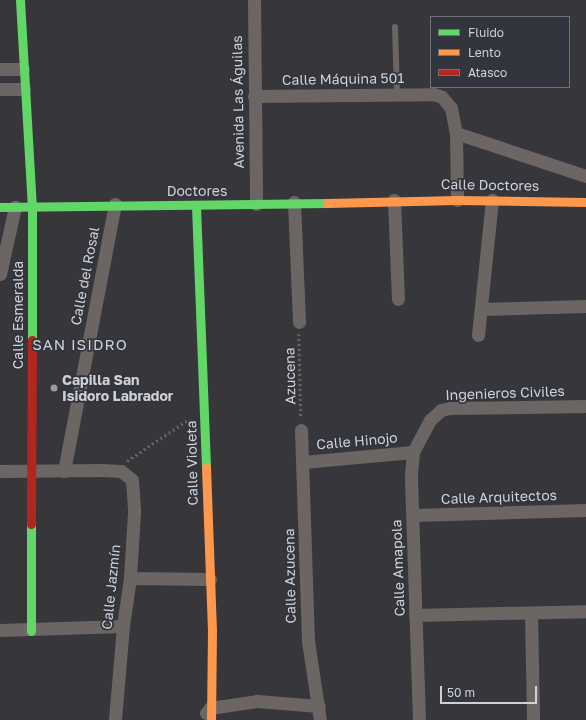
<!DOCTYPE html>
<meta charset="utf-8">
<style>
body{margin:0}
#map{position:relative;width:586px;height:720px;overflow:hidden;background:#36363b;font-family:"Golos Text",sans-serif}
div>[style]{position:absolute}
.path>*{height:2.5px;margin-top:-1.25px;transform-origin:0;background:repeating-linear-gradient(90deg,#686666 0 2px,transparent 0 5px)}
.lane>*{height:6px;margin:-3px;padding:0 3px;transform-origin:3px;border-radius:3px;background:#6b6664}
.street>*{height:13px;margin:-6.5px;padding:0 6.5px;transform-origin:6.5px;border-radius:6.5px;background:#6b6664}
.fast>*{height:9px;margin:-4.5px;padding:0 4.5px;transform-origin:4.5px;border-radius:4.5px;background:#63d668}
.slow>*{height:9px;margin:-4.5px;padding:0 4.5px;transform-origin:4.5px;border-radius:4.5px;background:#ff974d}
.jam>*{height:9px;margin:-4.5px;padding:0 4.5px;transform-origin:4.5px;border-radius:4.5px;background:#b3261e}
.dots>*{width:11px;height:11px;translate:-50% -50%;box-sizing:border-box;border:2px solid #33353e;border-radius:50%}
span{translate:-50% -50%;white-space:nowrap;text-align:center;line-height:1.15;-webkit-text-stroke:3.5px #33353e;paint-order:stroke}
.street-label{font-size:14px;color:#cfd1d6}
.poi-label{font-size:14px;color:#cfd1d6;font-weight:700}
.left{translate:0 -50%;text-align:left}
.neighbourhood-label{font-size:15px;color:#cfd1d6;letter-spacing:1px}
.legend{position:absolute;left:430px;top:16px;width:140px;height:72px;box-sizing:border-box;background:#33353e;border:1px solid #71737b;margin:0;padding:5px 7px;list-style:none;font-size:12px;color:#cfd1d6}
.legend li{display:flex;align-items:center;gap:8px;height:20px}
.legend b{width:20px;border:1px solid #71737b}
.scale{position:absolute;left:440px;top:686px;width:97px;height:18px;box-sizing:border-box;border:2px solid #cfd1d6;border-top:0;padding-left:5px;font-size:12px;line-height:14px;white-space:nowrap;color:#cfd1d6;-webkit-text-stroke:3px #33353e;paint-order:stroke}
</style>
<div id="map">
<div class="path">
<i style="left:299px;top:334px;width:85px;rotate:88.7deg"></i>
<i style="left:127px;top:461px;width:75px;rotate:-34.1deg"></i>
</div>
<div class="lane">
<i style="left:395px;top:27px;width:68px;rotate:88.3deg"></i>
</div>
<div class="street">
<i style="left:254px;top:0;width:204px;rotate:89.4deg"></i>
<i style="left:0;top:69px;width:23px"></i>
<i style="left:0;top:89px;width:24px"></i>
<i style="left:254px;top:96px;width:179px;rotate:-0.6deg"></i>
<i style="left:433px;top:94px;width:9px;rotate:18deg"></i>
<i style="left:442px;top:97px;width:14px;rotate:51deg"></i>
<i style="left:451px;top:108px;width:25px;rotate:79deg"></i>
<i style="left:456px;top:133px;width:67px;rotate:89.1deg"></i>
<i style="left:456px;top:133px;width:137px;rotate:18.3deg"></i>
<i style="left:394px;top:200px;width:99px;rotate:87.7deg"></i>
<i style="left:294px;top:202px;width:120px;rotate:87.6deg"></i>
<i style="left:0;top:274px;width:69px;rotate:-77.4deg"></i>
<i style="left:481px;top:309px;width:105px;rotate:-1.6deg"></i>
<i style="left:478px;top:335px;width:136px;rotate:-84.1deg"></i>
<i style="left:301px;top:430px;width:211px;rotate:88.1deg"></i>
<i style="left:308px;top:641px;width:80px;rotate:81.4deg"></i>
<i style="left:303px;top:462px;width:110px;rotate:-5.2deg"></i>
<i style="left:0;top:471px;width:101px;rotate:-0.6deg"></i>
<i style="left:101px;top:470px;width:20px;rotate:3deg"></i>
<i style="left:121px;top:471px;width:14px;rotate:39deg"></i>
<i style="left:132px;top:480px;width:32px;rotate:86deg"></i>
<i style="left:134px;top:512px;width:66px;rotate:93.5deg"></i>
<i style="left:130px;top:578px;width:49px;rotate:98.3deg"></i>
<i style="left:123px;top:626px;width:94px;rotate:94.9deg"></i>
<i style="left:64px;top:471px;width:272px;rotate:-79.2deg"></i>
<i style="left:413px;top:515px;width:173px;rotate:-1.7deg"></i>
<i style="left:130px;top:578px;width:80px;rotate:0.7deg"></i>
<i style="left:531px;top:613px;width:107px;rotate:88.9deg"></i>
<i style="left:415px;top:615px;width:171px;rotate:-1.3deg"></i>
<i style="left:0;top:630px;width:123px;rotate:-1.9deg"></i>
<i style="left:206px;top:713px;width:6px;rotate:-51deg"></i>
<i style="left:210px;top:708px;width:48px;rotate:-8.5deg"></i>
<i style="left:257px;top:701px;width:62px;rotate:4.6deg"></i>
<i style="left:419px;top:720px;width:245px;rotate:-91.9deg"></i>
<i style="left:411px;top:475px;width:23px;rotate:-85deg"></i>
<i style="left:413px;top:452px;width:36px;rotate:-62deg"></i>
<i style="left:430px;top:420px;width:15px;rotate:-42deg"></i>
<i style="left:441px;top:410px;width:9px;rotate:-13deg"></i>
<i style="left:450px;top:408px;width:136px;rotate:-0.8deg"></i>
</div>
<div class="fast">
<i style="left:20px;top:0;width:206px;rotate:86.7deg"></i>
<i style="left:32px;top:206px;width:134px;rotate:90deg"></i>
<i style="left:196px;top:206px;width:261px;rotate:87.8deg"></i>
<i style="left:0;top:207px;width:327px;rotate:-0.7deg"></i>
<i style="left:31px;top:631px;width:107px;rotate:-90deg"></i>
</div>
<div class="slow">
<i style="left:327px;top:203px;width:130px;rotate:-1.3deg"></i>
<i style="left:457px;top:200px;width:129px;rotate:0.9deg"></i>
<i style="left:206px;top:467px;width:162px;rotate:87.9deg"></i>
<i style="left:212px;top:629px;width:91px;rotate:90.6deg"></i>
</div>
<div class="jam">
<i style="left:31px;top:524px;width:184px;rotate:-89.7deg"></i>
</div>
<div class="dots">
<i style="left:54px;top:388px;background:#999ba0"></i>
</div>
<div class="street-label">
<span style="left:343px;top:79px;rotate:-1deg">Calle Máquina 501</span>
<span style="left:238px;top:102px;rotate:-91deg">Avenida Las Águilas</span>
<span style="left:490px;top:185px;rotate:1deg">Calle Doctores</span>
<span style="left:197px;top:191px">Doctores</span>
<span style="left:85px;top:276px;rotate:-79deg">Calle del Rosal</span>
<span style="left:18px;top:315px;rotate:-90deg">Calle Esmeralda</span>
<span style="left:290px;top:376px;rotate:-91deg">Azucena</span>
<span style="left:505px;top:393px;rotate:-2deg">Ingenieros Civiles</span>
<span style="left:357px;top:441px;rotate:-5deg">Calle Hinojo</span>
<span style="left:192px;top:463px;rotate:-91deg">Calle Violeta</span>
<span style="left:499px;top:497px;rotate:-2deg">Calle Arquitectos</span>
<span style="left:398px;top:568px;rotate:-92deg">Calle Amapola</span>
<span style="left:290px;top:576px;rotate:-91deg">Calle Azucena</span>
<span style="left:111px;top:587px;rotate:-84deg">Calle Jazmín</span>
</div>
<div class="poi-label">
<span class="left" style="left:62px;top:388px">Capilla San<br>Isidoro Labrador</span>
</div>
<div class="neighbourhood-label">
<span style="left:80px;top:345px">SAN ISIDRO</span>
</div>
<ul class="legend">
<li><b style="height:5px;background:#63d668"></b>Fluido</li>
<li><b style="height:5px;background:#ff974d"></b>Lento</li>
<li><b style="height:5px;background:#b3261e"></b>Atasco</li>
</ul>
<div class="scale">50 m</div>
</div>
